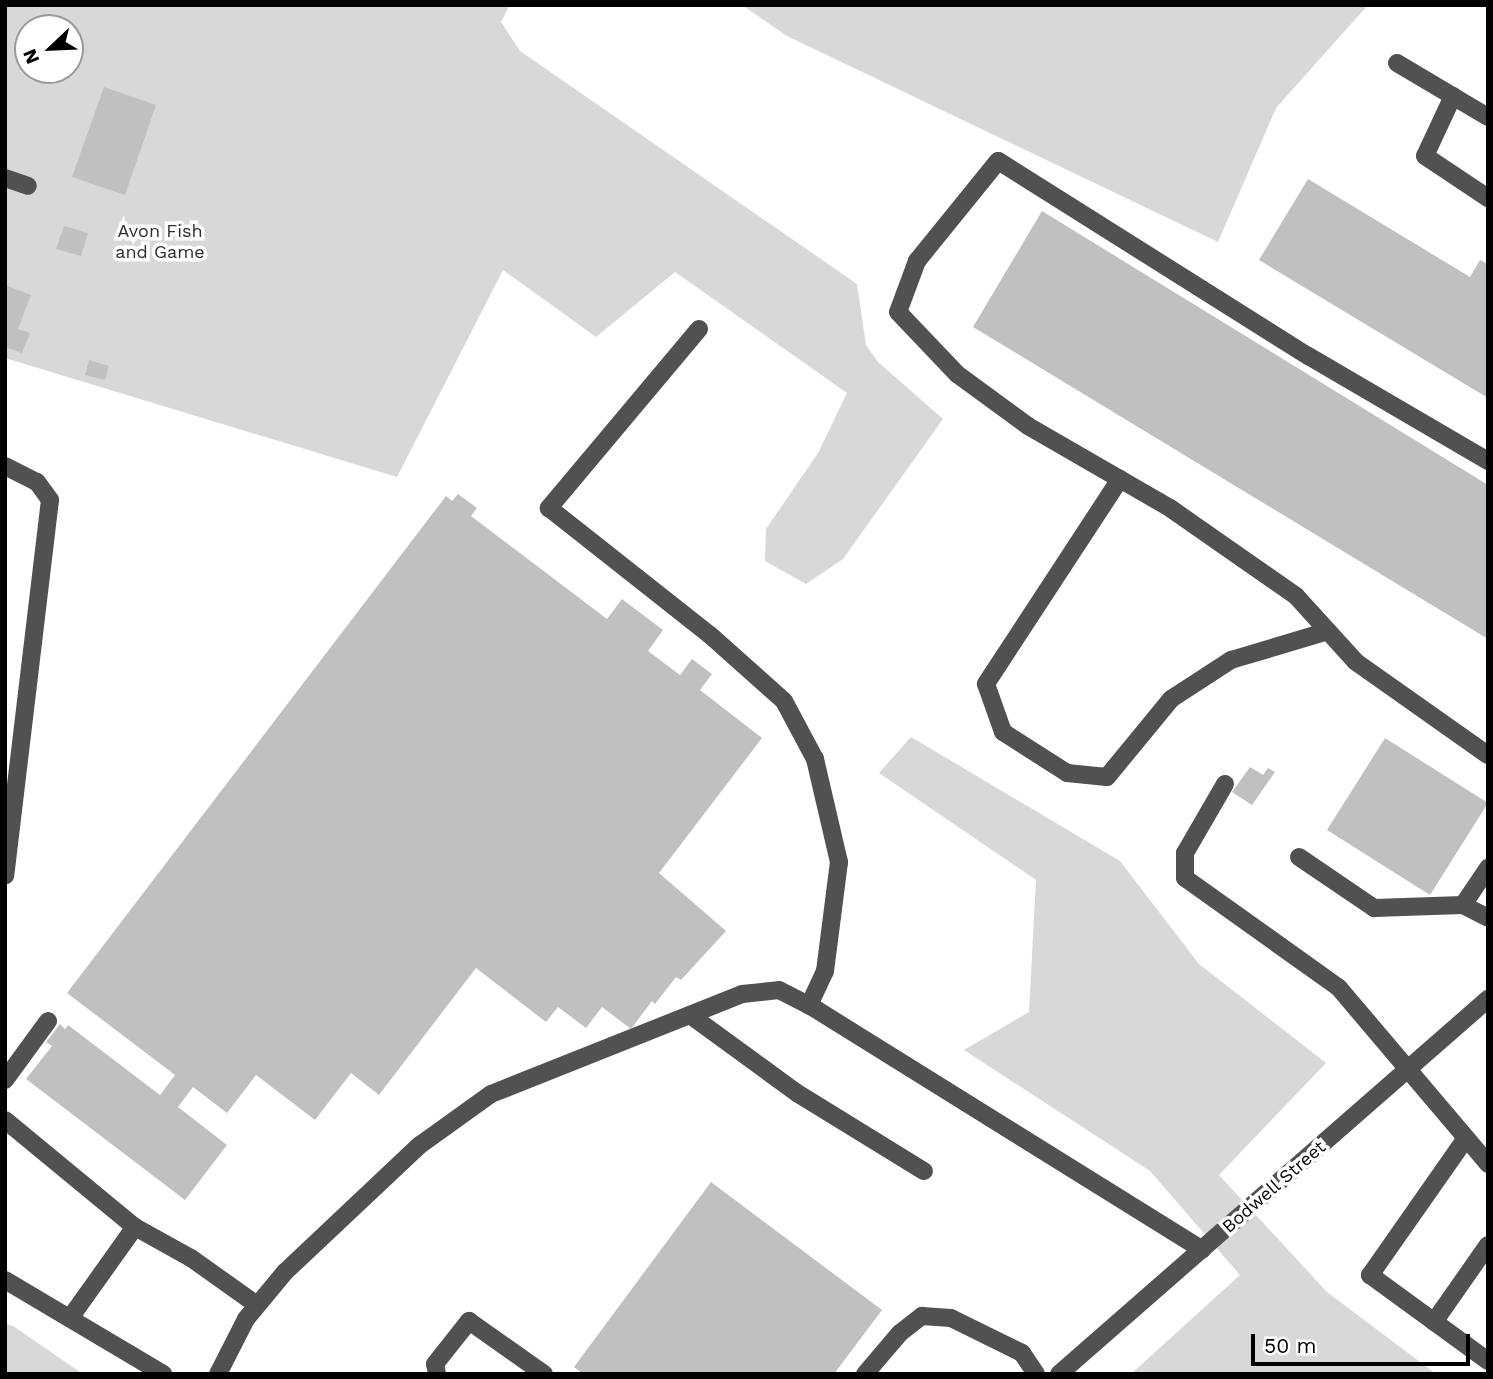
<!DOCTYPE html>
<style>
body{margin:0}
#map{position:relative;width:1493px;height:1379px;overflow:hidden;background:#fff;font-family:"Work Sans",sans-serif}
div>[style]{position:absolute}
.green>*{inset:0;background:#d8d8d8}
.building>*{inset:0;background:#c0c0c0}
.minor>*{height:18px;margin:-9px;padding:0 9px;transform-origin:9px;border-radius:9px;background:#515151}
span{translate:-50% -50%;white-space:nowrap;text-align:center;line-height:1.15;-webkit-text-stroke:7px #fff;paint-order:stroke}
.park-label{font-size:18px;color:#2f2f2f}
.street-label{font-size:18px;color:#000}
.frame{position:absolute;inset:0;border:7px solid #000;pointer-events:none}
.north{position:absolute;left:14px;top:14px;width:70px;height:70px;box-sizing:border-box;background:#fff;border:2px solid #999;border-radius:50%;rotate:247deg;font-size:19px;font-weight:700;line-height:28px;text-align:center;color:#000}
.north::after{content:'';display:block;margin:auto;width:24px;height:32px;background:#000;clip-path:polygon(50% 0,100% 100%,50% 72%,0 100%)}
.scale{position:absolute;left:1251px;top:1334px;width:219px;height:32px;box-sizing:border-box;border:4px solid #000;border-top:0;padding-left:9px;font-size:21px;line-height:24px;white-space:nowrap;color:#000;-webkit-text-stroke:5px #fff;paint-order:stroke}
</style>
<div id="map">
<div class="green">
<i style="clip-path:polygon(evenodd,5px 5px,510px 5px,501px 22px,520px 51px,857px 284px,866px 345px,878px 362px,943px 419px,843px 559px,806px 584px,765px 561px,766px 529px,818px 453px,847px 393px,675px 272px,596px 337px,503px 270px,397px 477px,5px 358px,5px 5px,28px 28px,70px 28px,70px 70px,28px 70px,28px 28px)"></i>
<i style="clip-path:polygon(742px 5px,1368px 5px,1276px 108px,1218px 242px,787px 36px)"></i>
<i style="clip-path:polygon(911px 737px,1120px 861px,1199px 964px,1326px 1063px,1219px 1175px,1327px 1292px,1436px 1374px,1131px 1374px,1240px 1275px,1150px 1171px,964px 1050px,1029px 1012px,1036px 880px,879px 773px)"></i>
<i style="clip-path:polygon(5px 1324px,13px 1326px,83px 1374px,5px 1374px)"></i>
</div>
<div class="building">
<i style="clip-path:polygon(104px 87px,156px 105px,125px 195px,72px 177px)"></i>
<i style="clip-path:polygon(1308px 179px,1470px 277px,1480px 260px,1488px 264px,1488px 398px,1259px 260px)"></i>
<i style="clip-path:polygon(1042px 211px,1488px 485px,1488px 639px,973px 327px)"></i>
<i style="clip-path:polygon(64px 226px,88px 233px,81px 256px,56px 249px)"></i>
<i style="clip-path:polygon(5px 285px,31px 295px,18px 329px,30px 333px,22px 353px,5px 347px)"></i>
<i style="clip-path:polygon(89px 360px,109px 366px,105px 380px,85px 375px)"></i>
<i style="clip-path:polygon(458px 494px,477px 508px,471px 516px,607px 619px,622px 599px,663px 630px,648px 651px,680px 675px,692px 659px,712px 674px,700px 690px,762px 738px,659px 873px,726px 931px,681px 980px,676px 977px,655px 1004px,652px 1001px,631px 1029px,602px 1007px,586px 1028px,558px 1007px,546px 1022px,476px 968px,379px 1095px,351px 1073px,315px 1120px,256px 1075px,227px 1113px,193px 1087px,178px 1107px,227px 1145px,185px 1200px,26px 1079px,52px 1046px,46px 1042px,60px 1024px,65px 1029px,68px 1025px,160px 1095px,175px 1075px,67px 993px,446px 496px,452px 501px)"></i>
<i style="clip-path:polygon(1385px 738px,1488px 803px,1430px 895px,1327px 830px)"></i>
<i style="clip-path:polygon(1250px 767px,1263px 775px,1268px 768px,1275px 772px,1252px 805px,1232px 792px)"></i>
<i style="clip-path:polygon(711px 1182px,882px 1310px,834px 1374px,583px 1374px,574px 1367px)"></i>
</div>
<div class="minor">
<i style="left:1397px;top:63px;width:106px;rotate:30.7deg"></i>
<i style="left:1453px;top:96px;width:66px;rotate:115deg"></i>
<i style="left:1425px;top:156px;width:76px;rotate:33.7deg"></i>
<i style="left:5px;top:178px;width:24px;rotate:19deg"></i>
<i style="left:699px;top:329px;width:234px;rotate:130deg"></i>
<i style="left:549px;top:508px;width:205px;rotate:38.3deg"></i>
<i style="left:710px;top:635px;width:99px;rotate:41.7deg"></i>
<i style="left:784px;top:701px;width:66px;rotate:61.9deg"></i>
<i style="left:815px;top:759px;width:106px;rotate:76.9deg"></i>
<i style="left:839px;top:862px;width:110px;rotate:97.3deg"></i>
<i style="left:825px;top:971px;width:38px;rotate:115deg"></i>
<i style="left:1488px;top:461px;width:208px;rotate:-149.7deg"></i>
<i style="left:1308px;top:356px;width:366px;rotate:-147.8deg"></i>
<i style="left:998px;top:161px;width:129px;rotate:129deg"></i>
<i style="left:917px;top:261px;width:54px;rotate:110.4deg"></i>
<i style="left:898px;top:312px;width:86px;rotate:46.4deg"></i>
<i style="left:957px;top:374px;width:88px;rotate:36.2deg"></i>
<i style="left:1028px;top:426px;width:164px;rotate:30deg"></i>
<i style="left:1170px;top:508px;width:154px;rotate:34.9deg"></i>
<i style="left:1296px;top:596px;width:89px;rotate:47.7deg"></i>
<i style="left:1356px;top:662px;width:161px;rotate:35.2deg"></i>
<i style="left:5px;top:466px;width:36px;rotate:27deg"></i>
<i style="left:37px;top:482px;width:22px;rotate:54deg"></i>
<i style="left:50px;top:500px;width:378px;rotate:96.8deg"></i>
<i style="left:1120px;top:479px;width:245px;rotate:123.2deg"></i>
<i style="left:986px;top:684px;width:51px;rotate:70.5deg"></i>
<i style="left:1003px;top:732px;width:76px;rotate:32.6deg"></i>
<i style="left:1067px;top:773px;width:40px;rotate:5.7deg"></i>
<i style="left:1107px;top:777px;width:101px;rotate:-50.6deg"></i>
<i style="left:1171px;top:699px;width:72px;rotate:-33deg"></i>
<i style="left:1231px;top:660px;width:101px;rotate:-16.6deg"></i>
<i style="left:1225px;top:784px;width:80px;rotate:120.1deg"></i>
<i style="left:1185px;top:853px;width:25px;rotate:90deg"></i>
<i style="left:1185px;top:878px;width:189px;rotate:35.5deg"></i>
<i style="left:1339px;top:988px;width:231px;rotate:49.7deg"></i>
<i style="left:1299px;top:857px;width:91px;rotate:34.2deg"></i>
<i style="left:1374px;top:908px;width:89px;rotate:-1.9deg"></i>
<i style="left:1463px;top:905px;width:28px;rotate:27deg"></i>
<i style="left:1463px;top:905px;width:45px;rotate:-56deg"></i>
<i style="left:690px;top:1015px;width:132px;rotate:36.1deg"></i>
<i style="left:797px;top:1093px;width:149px;rotate:31.6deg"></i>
<i style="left:5px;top:1080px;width:73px;rotate:-53.9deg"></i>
<i style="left:5px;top:1120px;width:168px;rotate:39.5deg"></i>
<i style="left:1464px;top:1141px;width:164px;rotate:125deg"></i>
<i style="left:1370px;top:1275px;width:146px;rotate:36.1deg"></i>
<i style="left:5px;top:1280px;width:184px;rotate:30.7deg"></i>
<i style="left:70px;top:1318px;width:112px;rotate:-54.5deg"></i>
<i style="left:135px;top:1227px;width:64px;rotate:29deg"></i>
<i style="left:191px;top:1258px;width:81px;rotate:35.5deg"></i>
<i style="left:1434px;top:1322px;width:94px;rotate:-55deg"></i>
<i style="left:218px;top:1374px;width:62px;rotate:-63deg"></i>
<i style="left:246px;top:1319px;width:61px;rotate:-50.3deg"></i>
<i style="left:285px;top:1272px;width:185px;rotate:-43.3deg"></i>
<i style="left:420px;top:1145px;width:87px;rotate:-35.7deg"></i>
<i style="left:491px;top:1094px;width:270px;rotate:-21.7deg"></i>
<i style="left:742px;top:994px;width:37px;rotate:-6deg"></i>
<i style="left:779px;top:990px;width:34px;rotate:27deg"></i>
<i style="left:809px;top:1005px;width:463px;rotate:31.9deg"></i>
<i style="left:437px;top:1374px;width:10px;rotate:-101deg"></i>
<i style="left:435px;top:1364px;width:55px;rotate:-51.7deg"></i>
<i style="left:469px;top:1321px;width:92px;rotate:35.2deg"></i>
<i style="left:865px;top:1374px;width:54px;rotate:-49.5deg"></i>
<i style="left:900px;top:1333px;width:28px;rotate:-38deg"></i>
<i style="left:922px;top:1316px;width:29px;rotate:4deg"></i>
<i style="left:951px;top:1318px;width:79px;rotate:26.2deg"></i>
<i style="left:1022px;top:1353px;width:25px;rotate:56deg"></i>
<i style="left:1059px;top:1374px;width:570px;rotate:-41.16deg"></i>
</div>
<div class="park-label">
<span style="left:160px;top:242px">Avon Fish<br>and Game</span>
</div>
<div class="street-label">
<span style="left:1274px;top:1187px;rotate:-41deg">Bodwell Street</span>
</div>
<div class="frame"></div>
<div class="north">N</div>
<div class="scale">50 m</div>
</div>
